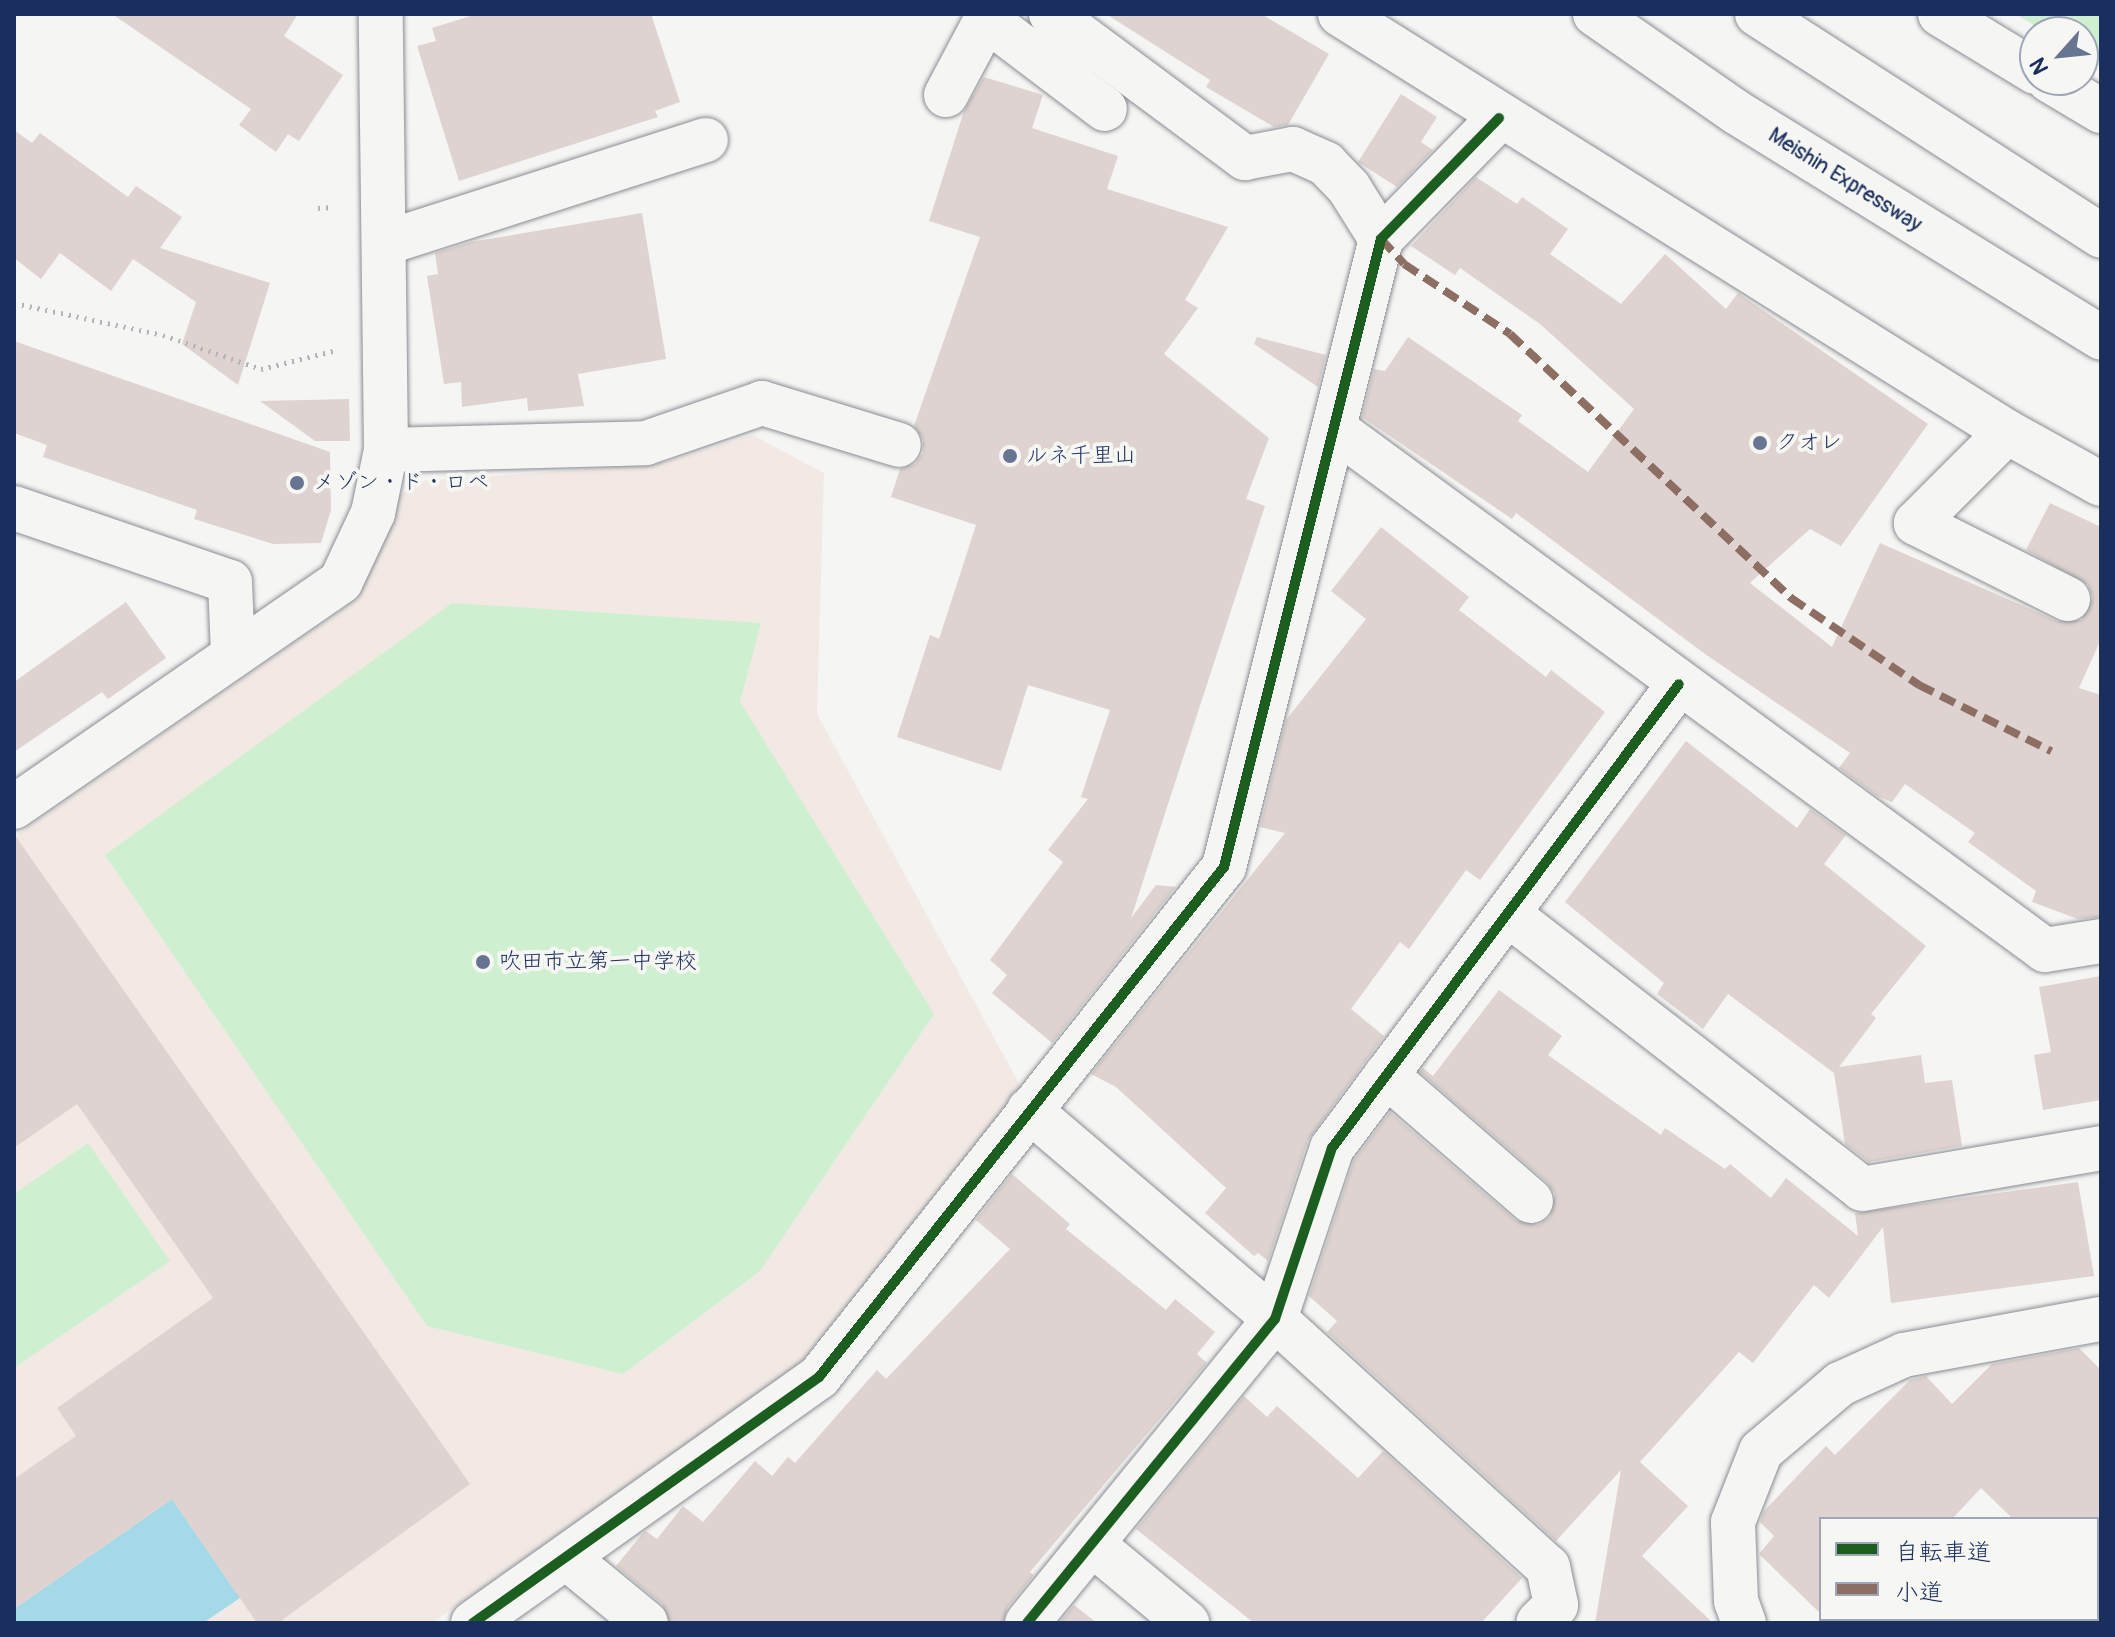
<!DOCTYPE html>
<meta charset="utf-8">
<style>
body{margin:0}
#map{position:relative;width:2115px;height:1637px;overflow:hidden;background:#f5f5f3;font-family:Pangolin,"Klee One",sans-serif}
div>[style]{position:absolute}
.built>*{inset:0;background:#f2e9e4}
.green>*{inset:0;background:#cef0d0}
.water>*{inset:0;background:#a4d9e7}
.building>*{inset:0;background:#ded3d0}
.path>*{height:5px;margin-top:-2.5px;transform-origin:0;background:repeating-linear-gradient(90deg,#b2b4b9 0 2px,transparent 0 8px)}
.roads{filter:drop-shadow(0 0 2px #898d95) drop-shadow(0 0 2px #898d95)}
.minor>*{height:44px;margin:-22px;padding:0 22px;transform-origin:22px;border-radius:22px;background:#f5f5f3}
.highway>*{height:44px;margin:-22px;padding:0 22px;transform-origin:22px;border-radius:22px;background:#f5f5f3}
.quiet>*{height:8px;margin-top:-4px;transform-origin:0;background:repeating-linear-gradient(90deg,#8d6e63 0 16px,transparent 0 24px)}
.cycleway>*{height:10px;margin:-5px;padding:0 5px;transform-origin:5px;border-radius:5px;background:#1b5e20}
.dots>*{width:22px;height:22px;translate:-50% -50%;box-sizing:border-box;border:4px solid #f6f6f2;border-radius:50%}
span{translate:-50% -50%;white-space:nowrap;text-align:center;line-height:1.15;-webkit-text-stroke:8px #f6f6f2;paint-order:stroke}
.street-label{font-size:22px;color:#1b2f5e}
.poi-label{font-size:22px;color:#1b2f5e}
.left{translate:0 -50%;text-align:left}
.frame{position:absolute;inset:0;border:16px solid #1b2f5e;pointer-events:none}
.legend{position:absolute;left:1819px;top:1517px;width:280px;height:104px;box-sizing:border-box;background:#f6f6f2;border:2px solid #9ea6b7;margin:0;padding:10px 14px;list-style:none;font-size:24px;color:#1b2f5e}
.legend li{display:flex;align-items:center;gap:16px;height:40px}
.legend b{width:40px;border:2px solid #9ea6b7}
.north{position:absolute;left:2019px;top:16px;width:80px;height:80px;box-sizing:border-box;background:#f6f6f2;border:2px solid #9ea6b7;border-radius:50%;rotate:243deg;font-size:22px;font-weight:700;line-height:32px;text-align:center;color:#1b2f5e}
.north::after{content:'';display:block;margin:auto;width:28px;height:36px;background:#677492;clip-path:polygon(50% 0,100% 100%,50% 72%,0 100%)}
</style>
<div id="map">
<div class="built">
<i style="clip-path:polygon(752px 435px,824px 473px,817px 714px,1021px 1087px,798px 1366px,432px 1623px,14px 1623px,14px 837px,358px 599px,399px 495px,423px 481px,658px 464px)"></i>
</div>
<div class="green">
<i style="clip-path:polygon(2016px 14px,2101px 14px,2101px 67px,2083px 56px,2083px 32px,2045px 32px)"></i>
<i style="clip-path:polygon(452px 603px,761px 623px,740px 702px,934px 1014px,760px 1271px,623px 1374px,427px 1326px,105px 855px)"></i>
<i style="clip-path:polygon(88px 1143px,170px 1261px,14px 1368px,14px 1194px)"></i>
</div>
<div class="water">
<i style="clip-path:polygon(172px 1499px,240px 1598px,203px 1623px,14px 1623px,14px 1609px)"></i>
</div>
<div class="building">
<i style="clip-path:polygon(112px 14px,298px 14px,284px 36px,343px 75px,299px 141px,288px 134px,276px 152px,239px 125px,251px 109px)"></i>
<i style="clip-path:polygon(477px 14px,651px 14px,680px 102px,655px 111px,658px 117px,459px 181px,417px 46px,436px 41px,432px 28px)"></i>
<i style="clip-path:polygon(1106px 14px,1261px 14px,1329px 54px,1288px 125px,1274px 127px,1206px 87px,1210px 80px)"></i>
<i style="clip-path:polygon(984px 77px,1043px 95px,1032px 128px,1118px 156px,1107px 189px,1228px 227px,1185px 300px,1198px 308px,1164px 354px,1269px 438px,1246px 499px,1265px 506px,1131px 918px,1156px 885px,1176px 887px,1052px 1043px,992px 993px,1007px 975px,990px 960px,1063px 862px,1048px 850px,1088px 799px,1081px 797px,1110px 710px,1028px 685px,1001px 771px,897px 737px,930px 635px,939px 639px,976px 525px,891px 497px,900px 469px,915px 464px,923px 453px,923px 439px,914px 426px,980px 237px,929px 221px,964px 111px)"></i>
<i style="clip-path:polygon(1401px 94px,1437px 117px,1421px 142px,1433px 150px,1397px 187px,1358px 162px)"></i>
<i style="clip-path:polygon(14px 130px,32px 143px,40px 133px,128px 197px,136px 186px,182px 217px,160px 248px,270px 283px,238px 385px,182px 344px,196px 302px,133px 259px,111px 291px,60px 253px,41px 279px,14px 258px)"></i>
<i style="clip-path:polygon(1476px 177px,1517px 204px,1522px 197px,1568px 229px,1550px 254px,1621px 304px,1665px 254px,1726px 309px,1738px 293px,1928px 424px,1841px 546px,1810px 529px,1750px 583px,1832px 647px,1880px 543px,2057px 621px,2081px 620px,2093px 598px,2088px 585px,2026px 550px,2050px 503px,2101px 527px,2101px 639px,2079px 688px,2101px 695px,2101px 917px,2078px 919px,2032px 902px,2036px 891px,1968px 842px,1975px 833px,1905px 784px,1892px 802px,1877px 796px,1839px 768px,1850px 753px,1705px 654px,1516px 513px,1512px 519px,1362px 417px,1374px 369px,1385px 371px,1408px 337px,1522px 415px,1518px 421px,1588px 472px,1634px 409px,1540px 324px,1460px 268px,1455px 275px,1411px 246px)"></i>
<i style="clip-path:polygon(642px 213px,666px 359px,578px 374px,584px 406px,528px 411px,527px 398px,462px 407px,461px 382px,444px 384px,427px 276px,438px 274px,435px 253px,471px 242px)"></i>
<i style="clip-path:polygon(1257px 337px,1326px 355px,1318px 387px,1254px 344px)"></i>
<i style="clip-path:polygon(14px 341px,330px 452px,331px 510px,321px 543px,273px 544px,194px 519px,197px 510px,43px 457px,47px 445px,14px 433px)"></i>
<i style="clip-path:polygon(349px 399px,350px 441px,315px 441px,260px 401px)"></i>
<i style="clip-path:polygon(1381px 527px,1469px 597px,1459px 610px,1546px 677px,1551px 670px,1605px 712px,1480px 880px,1466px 870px,1409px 949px,1400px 942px,1351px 1009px,1384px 1036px,1308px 1140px,1268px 1261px,1258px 1253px,1254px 1256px,1205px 1213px,1226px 1188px,1116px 1087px,1091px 1074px,1285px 833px,1260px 827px,1286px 720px,1366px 619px,1331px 591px)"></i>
<i style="clip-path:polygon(126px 602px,166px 658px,108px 699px,102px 692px,14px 752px,14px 682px)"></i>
<i style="clip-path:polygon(1686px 741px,1797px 828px,1810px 809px,1846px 835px,1824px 864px,1926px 946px,1871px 1014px,1876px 1018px,1839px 1067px,1921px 1055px,1925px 1083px,1952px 1080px,1962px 1146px,1869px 1162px,1845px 1144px,1834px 1073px,1728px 994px,1703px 1029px,1657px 994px,1664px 983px,1565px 902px)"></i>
<i style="clip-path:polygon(14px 834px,470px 1484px,278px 1623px,257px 1623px,172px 1499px,14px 1609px,14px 1479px,76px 1436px,57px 1408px,213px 1298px,77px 1104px,14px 1148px)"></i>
<i style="clip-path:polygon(2101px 976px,2101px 1100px,2043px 1110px,2034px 1055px,2051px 1052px,2039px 987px)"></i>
<i style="clip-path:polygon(1499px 990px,1562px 1036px,1548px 1055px,1661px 1135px,1665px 1128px,1725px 1169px,1730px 1164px,1771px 1198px,1786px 1178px,1858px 1236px,1855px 1213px,2078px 1182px,2094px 1276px,1891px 1303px,1883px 1227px,1829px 1298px,1814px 1285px,1753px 1363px,1739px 1352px,1640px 1462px,1688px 1506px,1642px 1556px,1713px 1623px,1595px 1623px,1621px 1470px,1556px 1541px,1327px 1332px,1337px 1321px,1309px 1296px,1354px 1160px,1390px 1112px,1515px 1220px,1538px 1225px,1550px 1217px,1555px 1194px,1547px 1182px,1420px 1072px,1423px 1068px,1433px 1076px)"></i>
<i style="clip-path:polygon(1012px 1174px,1070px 1224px,1066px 1229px,1166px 1310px,1175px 1299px,1215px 1332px,1197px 1354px,1207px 1363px,1030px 1572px,1034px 1575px,1008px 1607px,1003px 1623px,670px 1623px,662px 1604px,616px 1566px,642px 1534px,646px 1531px,657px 1539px,683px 1506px,703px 1522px,755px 1461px,772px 1476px,788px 1457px,795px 1463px,877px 1370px,886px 1379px,1010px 1249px,976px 1220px)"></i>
<i style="clip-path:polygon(2079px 1348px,2101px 1370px,2101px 1519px,2013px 1519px,1981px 1488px,1952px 1519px,1821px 1519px,1821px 1614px,1759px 1554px,1774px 1536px,1760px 1522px,1764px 1511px,1826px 1446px,1835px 1455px,1910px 1380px,1926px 1376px,1952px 1404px,1992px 1364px)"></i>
<i style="clip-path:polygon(1244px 1396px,1267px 1417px,1277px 1406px,1358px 1478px,1383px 1451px,1522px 1578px,1481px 1623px,1254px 1623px,1136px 1529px)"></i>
<i style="clip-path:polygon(1074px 1605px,1097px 1623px,1059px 1623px)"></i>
</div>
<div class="path">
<i style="left:318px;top:208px;width:15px;rotate:-4deg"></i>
<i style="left:14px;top:303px;width:152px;rotate:12.1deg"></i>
<i style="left:163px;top:335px;width:104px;rotate:19.1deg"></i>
<i style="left:261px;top:369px;width:78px;rotate:-14deg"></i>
</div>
<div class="roads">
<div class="minor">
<i style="left:1051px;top:14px;width:242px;rotate:36.6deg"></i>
<i style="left:1245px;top:158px;width:49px;rotate:-10.6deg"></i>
<i style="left:1293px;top:149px;width:36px;rotate:24deg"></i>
<i style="left:1326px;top:164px;width:33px;rotate:46deg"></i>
<i style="left:1349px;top:188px;width:60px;rotate:57.9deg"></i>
<i style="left:1340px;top:14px;width:787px;rotate:32.07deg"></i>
<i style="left:2007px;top:432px;width:107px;rotate:29deg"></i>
<i style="left:1940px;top:14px;width:111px;rotate:31.4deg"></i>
<i style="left:986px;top:19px;width:149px;rotate:37.1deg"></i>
<i style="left:2049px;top:80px;width:61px;rotate:30.8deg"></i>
<i style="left:946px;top:95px;width:92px;rotate:-62deg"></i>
<i style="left:385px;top:243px;width:337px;rotate:-17.8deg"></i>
<i style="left:1336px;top:430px;width:879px;rotate:36.26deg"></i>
<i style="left:2045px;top:950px;width:57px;rotate:-9.1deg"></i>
<i style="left:2007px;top:432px;width:129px;rotate:135deg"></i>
<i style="left:1916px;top:523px;width:170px;rotate:26.6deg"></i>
<i style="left:386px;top:450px;width:260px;rotate:-1.5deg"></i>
<i style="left:646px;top:443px;width:123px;rotate:-19deg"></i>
<i style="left:762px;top:403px;width:143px;rotate:17deg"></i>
<i style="left:14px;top:508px;width:228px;rotate:18.9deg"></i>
<i style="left:230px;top:582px;width:73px;rotate:87.6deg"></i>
<i style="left:14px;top:807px;width:397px;rotate:-34.6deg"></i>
<i style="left:341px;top:581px;width:75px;rotate:-64.8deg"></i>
<i style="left:373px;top:513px;width:64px;rotate:-78.3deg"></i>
<i style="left:386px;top:450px;width:436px;rotate:-90.7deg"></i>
<i style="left:1508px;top:914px;width:448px;rotate:37.8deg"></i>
<i style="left:1862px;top:1189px;width:242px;rotate:-9.7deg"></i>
<i style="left:1386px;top:1075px;width:192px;rotate:41deg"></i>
<i style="left:1029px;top:1110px;width:323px;rotate:40.4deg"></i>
<i style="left:1275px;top:1319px;width:369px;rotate:42.3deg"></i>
<i style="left:1548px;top:1567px;width:39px;rotate:78deg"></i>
<i style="left:1556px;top:1605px;width:25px;rotate:135deg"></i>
<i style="left:1092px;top:1544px;width:124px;rotate:39.7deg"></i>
<i style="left:567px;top:1558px;width:102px;rotate:39.4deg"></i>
<i style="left:473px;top:1623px;width:425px;rotate:-35.4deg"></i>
<i style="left:819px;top:1377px;width:651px;rotate:-51.55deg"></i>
<i style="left:1224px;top:867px;width:647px;rotate:-75.96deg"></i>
<i style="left:1381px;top:239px;width:169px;rotate:-45.7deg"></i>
<i style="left:1027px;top:1623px;width:392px;rotate:-50.8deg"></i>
<i style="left:1275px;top:1319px;width:180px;rotate:-71.6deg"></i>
<i style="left:1332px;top:1148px;width:579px;rotate:-53.21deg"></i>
<i style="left:1744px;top:1623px;width:23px;rotate:-110deg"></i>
<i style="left:1736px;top:1601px;width:79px;rotate:-92.2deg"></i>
<i style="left:1733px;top:1522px;width:76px;rotate:-68.5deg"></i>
<i style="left:1761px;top:1451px;width:104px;rotate:-40.3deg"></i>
<i style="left:1840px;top:1384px;width:70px;rotate:-24.4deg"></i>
<i style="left:1904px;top:1355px;width:200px;rotate:-10.4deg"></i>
</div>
<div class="highway">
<i style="left:1595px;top:14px;width:172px;rotate:34.8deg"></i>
<i style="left:1736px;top:112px;width:429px;rotate:31.7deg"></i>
<i style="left:1757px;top:14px;width:409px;rotate:32.8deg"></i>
</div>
</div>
<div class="quiet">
<i style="left:1381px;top:239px;width:34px;rotate:47deg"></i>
<i style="left:1404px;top:264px;width:127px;rotate:33.4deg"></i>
<i style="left:1510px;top:334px;width:386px;rotate:43.2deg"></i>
<i style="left:1791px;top:598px;width:155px;rotate:34.2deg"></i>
<i style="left:1919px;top:685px;width:148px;rotate:26.6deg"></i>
</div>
<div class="cycleway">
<i style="left:473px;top:1623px;width:425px;rotate:-35.4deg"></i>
<i style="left:819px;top:1377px;width:651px;rotate:-51.55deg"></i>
<i style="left:1224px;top:867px;width:647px;rotate:-75.96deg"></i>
<i style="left:1381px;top:239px;width:169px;rotate:-45.7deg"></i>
<i style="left:1027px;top:1623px;width:392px;rotate:-50.8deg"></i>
<i style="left:1275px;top:1319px;width:180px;rotate:-71.6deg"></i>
<i style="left:1332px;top:1148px;width:579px;rotate:-53.21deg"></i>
</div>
<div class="dots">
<i style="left:1760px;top:443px;background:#677492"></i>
<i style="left:1010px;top:456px;background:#677492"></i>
<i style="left:297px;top:483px;background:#677492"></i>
<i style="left:483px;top:962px;background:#677492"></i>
</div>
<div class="street-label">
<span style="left:1845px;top:180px;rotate:32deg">Meishin Expressway</span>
</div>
<div class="poi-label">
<span class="left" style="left:1776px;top:443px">クオレ</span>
<span class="left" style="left:1026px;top:456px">ルネ千里山</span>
<span class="left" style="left:313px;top:483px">メゾン・ド・ロペ</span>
<span class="left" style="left:499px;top:962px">吹田市立第一中学校</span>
</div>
<div class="frame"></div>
<ul class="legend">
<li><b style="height:10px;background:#1b5e20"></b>自転車道</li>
<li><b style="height:10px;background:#8d6e63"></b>小道</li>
</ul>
<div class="north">N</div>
</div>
